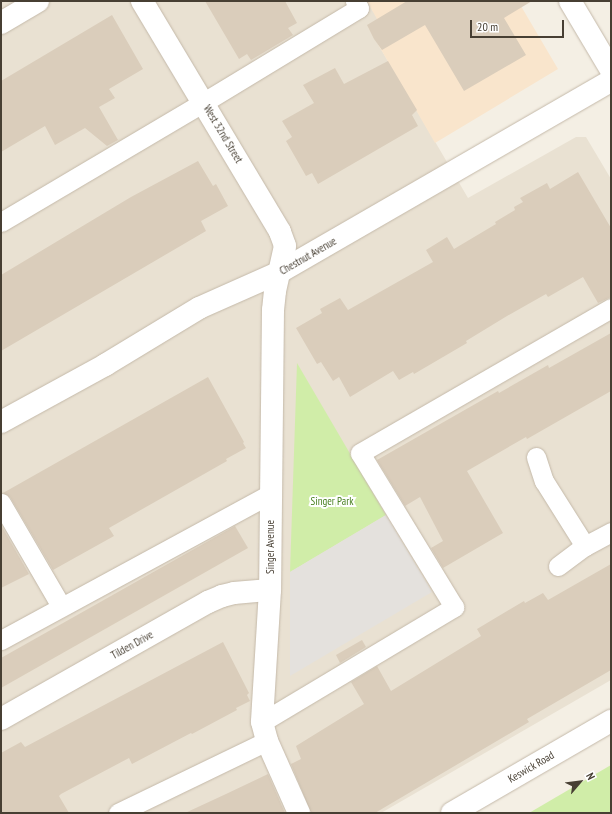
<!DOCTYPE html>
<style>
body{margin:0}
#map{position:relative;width:612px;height:814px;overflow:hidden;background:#f4efe4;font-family:"PT Sans Narrow",sans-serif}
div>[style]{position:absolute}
.residential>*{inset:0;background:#e9e1d2}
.commercial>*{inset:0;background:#f9e5cc}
.green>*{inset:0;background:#d0eda8}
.parking>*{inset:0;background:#e4e1dd}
.building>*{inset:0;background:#dacdbb}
.roads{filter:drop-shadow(0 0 1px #c4b9a9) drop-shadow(0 0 1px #c4b9a9)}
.service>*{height:19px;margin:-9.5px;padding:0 9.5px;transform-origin:9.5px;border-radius:9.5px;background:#fff}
.minor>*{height:22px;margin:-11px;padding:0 11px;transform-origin:11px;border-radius:11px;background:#fff}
.tertiary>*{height:22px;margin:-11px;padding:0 11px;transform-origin:11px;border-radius:11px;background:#fff}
span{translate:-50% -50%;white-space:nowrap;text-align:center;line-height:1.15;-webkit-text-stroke:4px #fff;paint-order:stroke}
.street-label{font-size:11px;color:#473f33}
.park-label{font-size:11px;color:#477f20}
.frame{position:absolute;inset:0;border:2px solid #473f33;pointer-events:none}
.north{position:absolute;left:560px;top:762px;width:40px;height:40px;-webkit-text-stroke:3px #fff;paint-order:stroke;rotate:62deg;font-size:11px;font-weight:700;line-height:16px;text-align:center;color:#473f33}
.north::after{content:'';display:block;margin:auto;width:14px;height:18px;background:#473f33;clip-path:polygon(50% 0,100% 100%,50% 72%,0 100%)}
.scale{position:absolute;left:470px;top:20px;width:94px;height:18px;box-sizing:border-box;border:2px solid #473f33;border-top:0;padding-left:5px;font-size:12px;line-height:14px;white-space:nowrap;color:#473f33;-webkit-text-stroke:3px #fff;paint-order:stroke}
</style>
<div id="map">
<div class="residential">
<i style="clip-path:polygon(1px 1px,367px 1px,379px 21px,368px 27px,468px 198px,576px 137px,586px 137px,611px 179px,611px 680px,381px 813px,1px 813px)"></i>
</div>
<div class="commercial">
<i style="clip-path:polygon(367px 1px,518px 1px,558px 69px,435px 143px,368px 27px,378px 21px)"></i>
</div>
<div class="green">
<i style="clip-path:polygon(297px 363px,386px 515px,290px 572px)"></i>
<i style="clip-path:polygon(611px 765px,611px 813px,529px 813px)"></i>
</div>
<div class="parking">
<i style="clip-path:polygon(386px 515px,432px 592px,290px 676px,290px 572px)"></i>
</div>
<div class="building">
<i style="clip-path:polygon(205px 1px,285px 1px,297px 23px,288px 28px,293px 35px,251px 60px,247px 54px,239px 59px)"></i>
<i style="clip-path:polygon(407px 1px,532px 1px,504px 18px,526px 55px,464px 91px,425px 25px,382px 50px,374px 39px,367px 25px)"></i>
<i style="clip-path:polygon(112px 15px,143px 69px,109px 89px,115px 98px,99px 107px,118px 140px,107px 146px,85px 128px,55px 145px,45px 126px,1px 152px,1px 81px)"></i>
<i style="clip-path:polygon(388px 61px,417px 110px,412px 115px,418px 126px,318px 184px,312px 173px,306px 176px,286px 141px,292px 137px,282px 121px,314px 103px,303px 85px,335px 68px,344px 84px)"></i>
<i style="clip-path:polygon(198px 161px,213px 186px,216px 184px,228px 206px,201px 221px,206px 231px,1px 351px,1px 275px,131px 197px)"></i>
<i style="clip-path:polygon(578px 172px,611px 228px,611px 297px,598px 303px,583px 277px,548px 297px,546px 294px,507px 316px,466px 341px,467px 343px,414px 374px,413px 372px,399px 380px,393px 371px,350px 397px,339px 377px,333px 381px,321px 362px,317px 364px,296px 328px,322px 313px,320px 309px,340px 298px,348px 310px,433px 262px,426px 250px,447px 237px,454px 249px,496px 224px,495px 222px,515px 210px,514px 207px,523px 202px,520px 198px,547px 183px,550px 189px)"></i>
<i style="clip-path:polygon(611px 333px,611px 391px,527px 439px,526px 437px,467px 471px,503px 533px,443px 568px,431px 548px,443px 541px,420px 497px,405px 506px,377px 460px,498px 391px,499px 393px,548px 365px,549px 368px)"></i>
<i style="clip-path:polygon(208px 377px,244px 442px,243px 443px,246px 448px,226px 459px,227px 461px,109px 528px,114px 536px,53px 570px,10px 497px,3px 493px)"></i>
<i style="clip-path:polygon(1px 525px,29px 574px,1px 588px)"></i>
<i style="clip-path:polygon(235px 526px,248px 548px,1px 688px,1px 658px)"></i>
<i style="clip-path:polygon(611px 564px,611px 670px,527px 719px,529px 722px,375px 813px,311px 813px,291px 764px,301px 759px,296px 746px,364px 704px,351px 682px,377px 666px,391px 691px,481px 636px,477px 629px,524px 601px,525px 603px,543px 593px,548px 600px)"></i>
<i style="clip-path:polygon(362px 640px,366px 647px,340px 663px,336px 655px)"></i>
<i style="clip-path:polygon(223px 642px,249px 693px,247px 695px,250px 701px,236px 708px,237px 710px,192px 734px,191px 733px,132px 764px,129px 758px,61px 794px,59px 796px,69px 813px,1px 813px,1px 753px,21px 742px,25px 747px)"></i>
<i style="clip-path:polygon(268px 774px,285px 813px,185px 813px,226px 794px)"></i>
</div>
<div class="roads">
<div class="service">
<i style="left:1px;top:222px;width:236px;rotate:-30.6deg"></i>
<i style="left:204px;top:102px;width:181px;rotate:-31.2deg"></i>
<i style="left:359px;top:8px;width:8px;rotate:-120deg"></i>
<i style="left:536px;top:457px;width:25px;rotate:72deg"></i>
<i style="left:544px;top:481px;width:77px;rotate:57.8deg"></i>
<i style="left:1px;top:503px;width:119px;rotate:59.8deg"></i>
<i style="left:558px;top:566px;width:34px;rotate:-37deg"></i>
<i style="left:585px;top:546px;width:30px;rotate:-28deg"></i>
<i style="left:1px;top:640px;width:306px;rotate:-28.5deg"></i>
<i style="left:262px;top:722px;width:224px;rotate:-30.9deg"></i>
<i style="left:454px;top:607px;width:180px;rotate:-121.4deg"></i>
<i style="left:360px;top:453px;width:290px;rotate:-30deg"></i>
<i style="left:118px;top:813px;width:165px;rotate:-25.8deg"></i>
</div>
<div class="minor">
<i style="left:142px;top:1px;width:269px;rotate:59.1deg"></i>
<i style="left:280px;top:232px;width:15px;rotate:70deg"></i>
<i style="left:285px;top:246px;width:46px;rotate:102.5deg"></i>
<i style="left:275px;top:291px;width:19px;rotate:96deg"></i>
<i style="left:273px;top:310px;width:280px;rotate:90.6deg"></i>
<i style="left:270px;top:590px;width:132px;rotate:93.5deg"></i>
<i style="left:262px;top:722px;width:20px;rotate:75deg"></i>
<i style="left:267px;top:741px;width:79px;rotate:66deg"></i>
<i style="left:570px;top:1px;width:80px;rotate:59.3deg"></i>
<i style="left:1px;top:23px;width:43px;rotate:-30.7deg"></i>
<i style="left:1px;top:422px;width:119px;rotate:-28.7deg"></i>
<i style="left:105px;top:365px;width:110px;rotate:-31.2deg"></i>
<i style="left:199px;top:308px;width:86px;rotate:-23.9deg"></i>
<i style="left:278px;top:273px;width:384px;rotate:-30deg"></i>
<i style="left:1px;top:719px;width:238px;rotate:-29.5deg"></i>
<i style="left:208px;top:602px;width:15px;rotate:-23deg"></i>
<i style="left:222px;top:596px;width:12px;rotate:-14deg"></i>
<i style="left:234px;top:593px;width:36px;rotate:-5deg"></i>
</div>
<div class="tertiary">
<i style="left:452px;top:813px;width:184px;rotate:-30.1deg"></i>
</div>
</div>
<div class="street-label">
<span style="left:223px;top:134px;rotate:59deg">West 32nd Street</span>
<span style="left:308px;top:256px;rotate:-30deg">Chestnut Avenue</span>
<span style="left:270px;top:547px;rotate:-90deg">Singer Avenue</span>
<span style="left:132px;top:645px;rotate:-29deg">Tilden Drive</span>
<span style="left:531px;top:767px;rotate:-30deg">Keswick Road</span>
</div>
<div class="park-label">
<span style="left:332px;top:501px">Singer Park</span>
</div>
<div class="frame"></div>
<div class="north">N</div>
<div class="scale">20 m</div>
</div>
